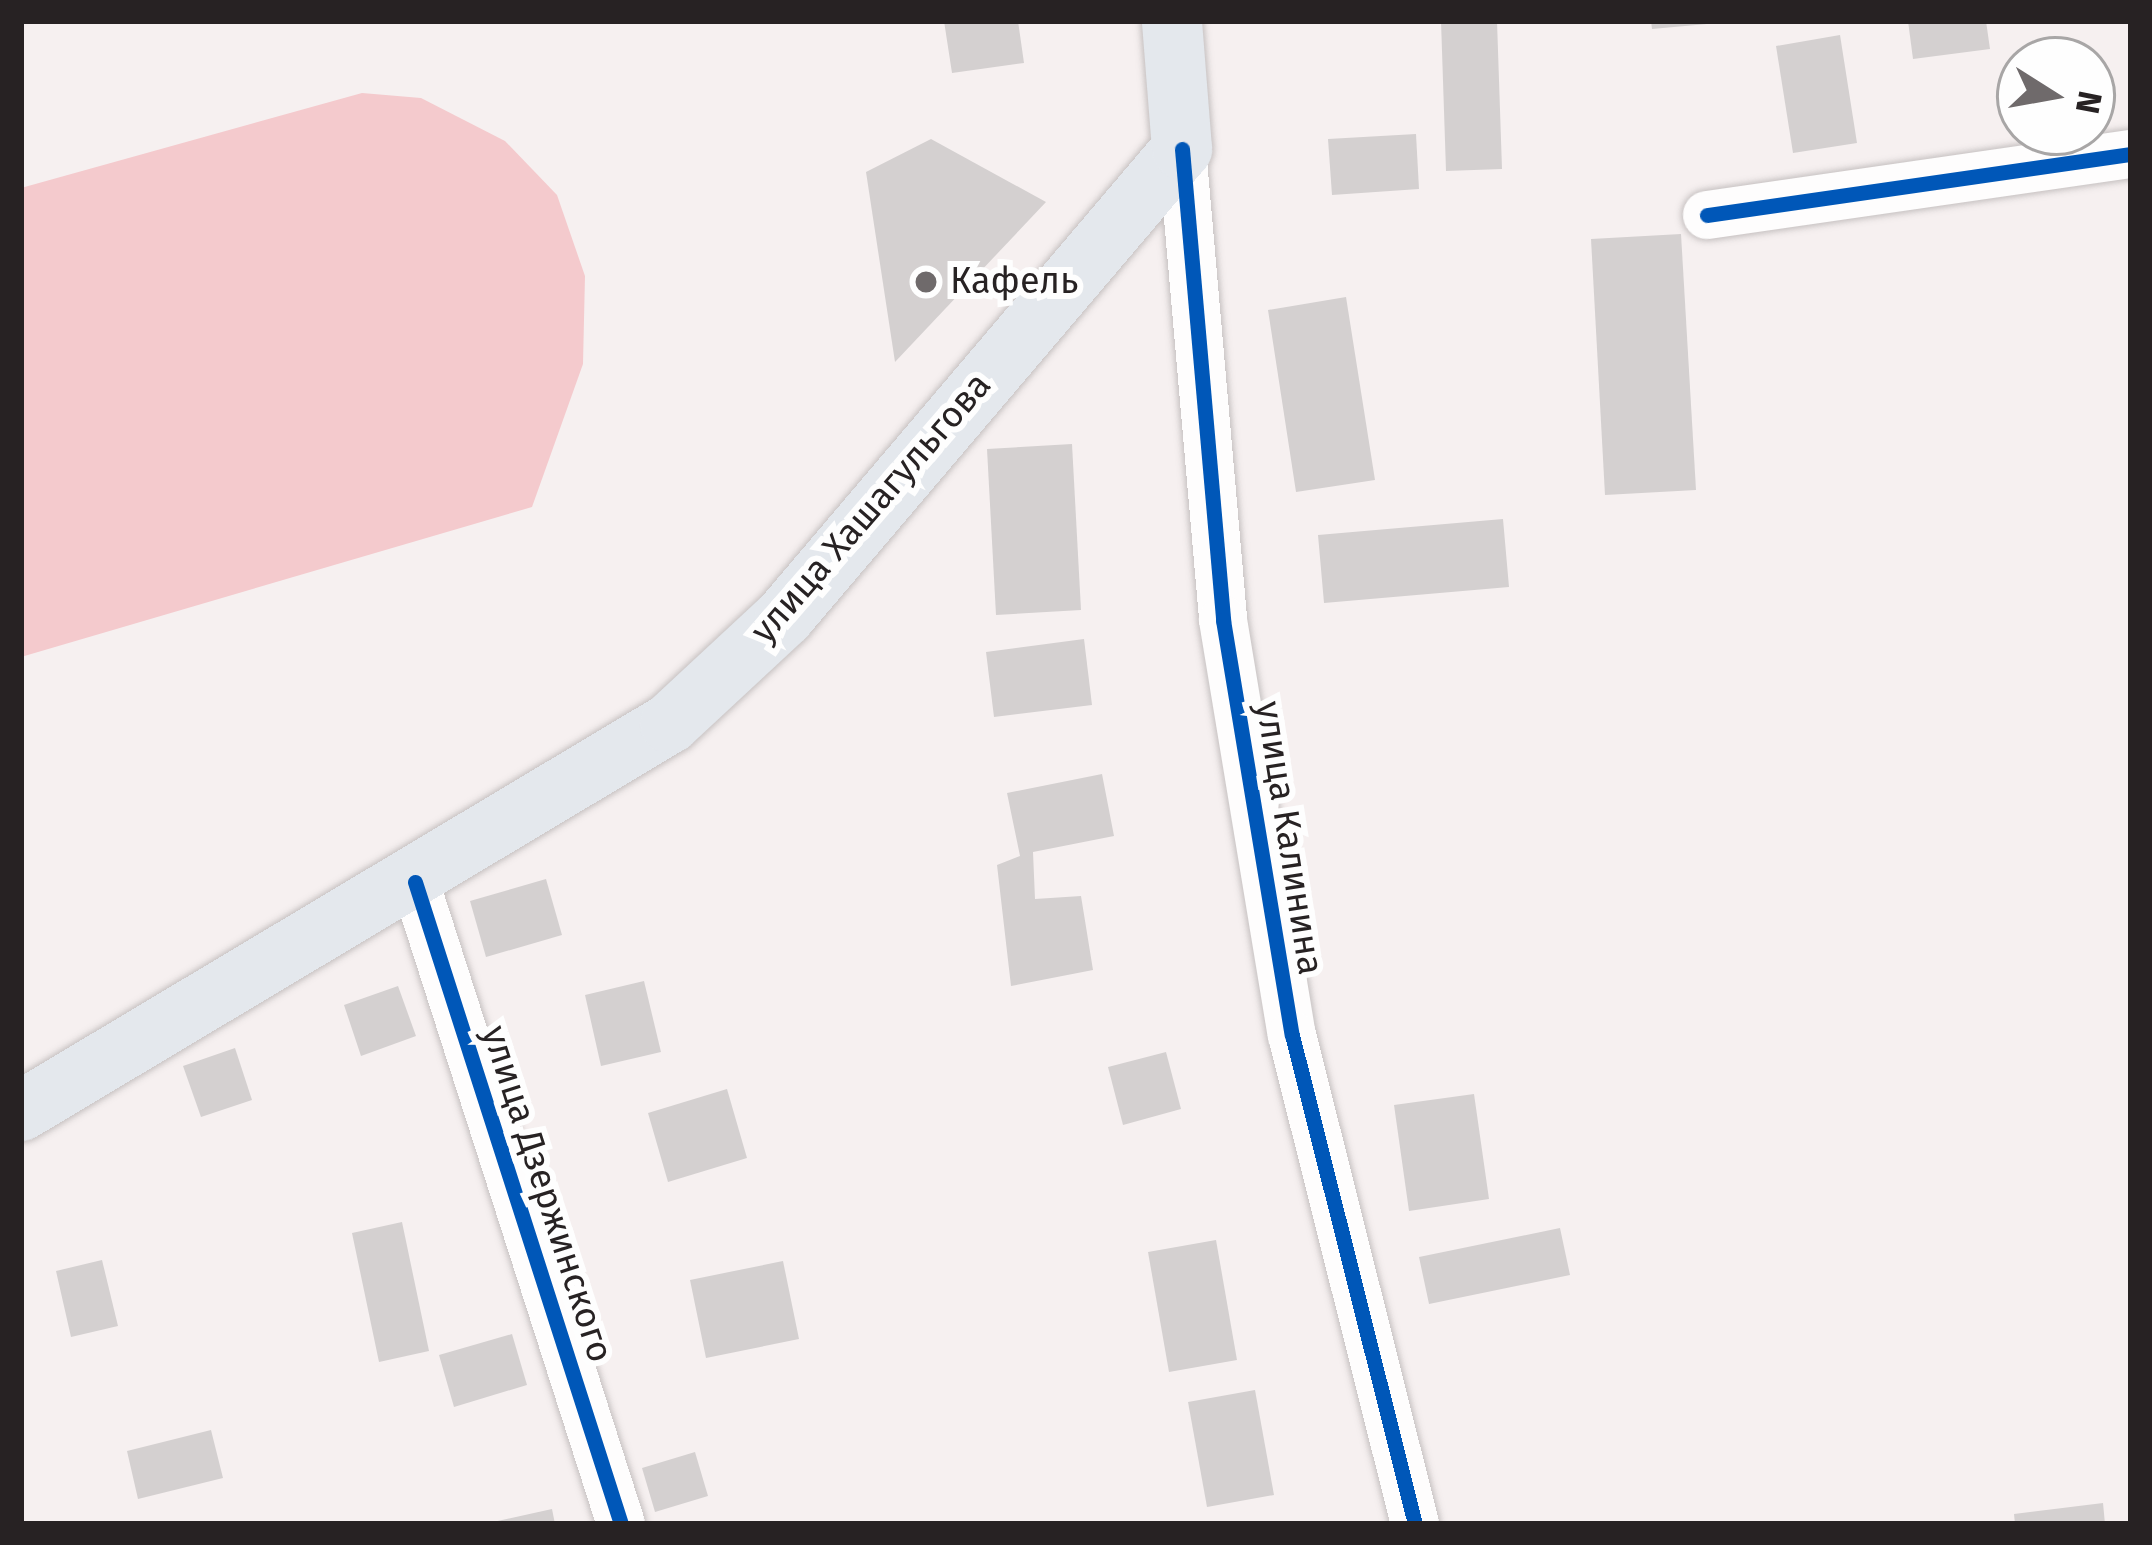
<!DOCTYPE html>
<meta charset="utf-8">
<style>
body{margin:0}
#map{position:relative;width:2152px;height:1545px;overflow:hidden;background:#f6f0f0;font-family:"Fira Sans",sans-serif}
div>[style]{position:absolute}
.green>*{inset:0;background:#f4cacd}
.building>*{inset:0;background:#d4d0d0}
.roads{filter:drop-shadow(0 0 3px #c6c1c1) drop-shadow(0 0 3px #c6c1c1)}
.minor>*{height:48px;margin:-24px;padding:0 24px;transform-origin:24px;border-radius:24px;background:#fefdfd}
.major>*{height:60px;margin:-30px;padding:0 30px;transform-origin:30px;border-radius:30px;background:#e4e8ed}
.cycleway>*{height:15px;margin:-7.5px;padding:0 7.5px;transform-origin:7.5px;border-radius:7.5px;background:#0057b8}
.dots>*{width:33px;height:33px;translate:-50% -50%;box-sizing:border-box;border:6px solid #fefefe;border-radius:50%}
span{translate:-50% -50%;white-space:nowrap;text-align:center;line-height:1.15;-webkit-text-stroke:12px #fefefe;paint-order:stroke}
.poi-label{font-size:36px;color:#272223}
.left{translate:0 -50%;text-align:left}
.street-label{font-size:36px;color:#272223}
.frame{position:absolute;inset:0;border:24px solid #272223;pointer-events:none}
.north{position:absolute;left:1996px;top:36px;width:120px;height:120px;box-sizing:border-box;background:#fefefe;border:3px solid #a8a6a6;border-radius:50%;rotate:101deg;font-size:33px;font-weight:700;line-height:48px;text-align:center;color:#272223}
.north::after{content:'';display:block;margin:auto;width:42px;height:54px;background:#6f6a6b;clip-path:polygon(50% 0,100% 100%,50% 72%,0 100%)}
</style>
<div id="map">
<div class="green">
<i style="clip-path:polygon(362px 93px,421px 98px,505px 141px,557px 195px,585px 276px,583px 364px,532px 507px,21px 657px,21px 188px)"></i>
</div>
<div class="building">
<i style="clip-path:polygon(944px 21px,1018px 21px,1024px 63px,952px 73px)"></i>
<i style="clip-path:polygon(1441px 21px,1497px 21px,1502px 169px,1446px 171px)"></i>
<i style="clip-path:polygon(1651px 21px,1707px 21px,1707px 24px,1652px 29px)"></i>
<i style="clip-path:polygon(1908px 21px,1986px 21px,1990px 49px,1913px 59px)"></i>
<i style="clip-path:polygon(1840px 35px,1857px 143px,1793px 153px,1776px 46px)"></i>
<i style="clip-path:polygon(1416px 134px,1419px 189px,1332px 195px,1328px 139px)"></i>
<i style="clip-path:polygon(931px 139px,1046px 202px,895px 362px,866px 172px)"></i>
<i style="clip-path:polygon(1681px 234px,1696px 490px,1605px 495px,1591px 239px)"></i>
<i style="clip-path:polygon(1346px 297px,1375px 480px,1296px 492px,1268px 310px)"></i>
<i style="clip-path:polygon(1072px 444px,1081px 610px,996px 615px,987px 449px)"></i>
<i style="clip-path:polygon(1503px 519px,1509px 587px,1324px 603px,1318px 535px)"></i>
<i style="clip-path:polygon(1084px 639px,1092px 705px,994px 717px,986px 652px)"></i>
<i style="clip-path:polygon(1102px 774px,1114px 836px,1033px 852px,1035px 899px,1081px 896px,1093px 970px,1011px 986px,997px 865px,1020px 856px,1007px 793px)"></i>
<i style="clip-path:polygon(546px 879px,562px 935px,486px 957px,470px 901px)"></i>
<i style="clip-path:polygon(644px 981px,661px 1052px,601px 1066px,585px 995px)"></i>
<i style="clip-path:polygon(398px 986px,416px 1036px,361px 1056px,344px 1005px)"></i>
<i style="clip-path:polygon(235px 1048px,252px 1100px,201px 1117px,183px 1066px)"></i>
<i style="clip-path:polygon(1166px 1052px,1181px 1109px,1123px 1125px,1108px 1067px)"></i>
<i style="clip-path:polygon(727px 1089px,747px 1158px,668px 1182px,648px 1113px)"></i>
<i style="clip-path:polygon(1474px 1094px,1489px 1199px,1409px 1211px,1394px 1105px)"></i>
<i style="clip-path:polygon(402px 1222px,429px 1351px,379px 1362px,352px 1233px)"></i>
<i style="clip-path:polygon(1560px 1228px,1570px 1275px,1429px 1304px,1419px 1257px)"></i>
<i style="clip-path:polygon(1216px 1240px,1237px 1360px,1169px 1372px,1148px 1252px)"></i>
<i style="clip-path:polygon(102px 1260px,118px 1326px,71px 1337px,56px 1271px)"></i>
<i style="clip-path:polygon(783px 1261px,799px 1339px,706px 1358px,690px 1280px)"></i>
<i style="clip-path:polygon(512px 1334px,527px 1385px,454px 1407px,439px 1355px)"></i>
<i style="clip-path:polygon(1255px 1390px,1274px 1495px,1207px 1507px,1188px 1402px)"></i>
<i style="clip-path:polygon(211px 1430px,223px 1478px,138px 1499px,127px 1451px)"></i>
<i style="clip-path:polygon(695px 1452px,708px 1496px,655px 1512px,642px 1468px)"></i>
<i style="clip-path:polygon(2103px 1503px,2105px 1524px,2015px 1524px,2014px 1514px)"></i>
<i style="clip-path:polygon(552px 1509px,555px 1524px,494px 1524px,493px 1522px)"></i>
</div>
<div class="roads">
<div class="minor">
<i style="left:1182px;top:149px;width:473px;rotate:85deg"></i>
<i style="left:1223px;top:620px;width:421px;rotate:80.6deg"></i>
<i style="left:1292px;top:1035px;width:504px;rotate:75.88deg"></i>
<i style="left:1707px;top:215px;width:428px;rotate:-8.2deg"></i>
<i style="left:415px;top:882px;width:674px;rotate:72.21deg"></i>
</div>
<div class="major">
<i style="left:21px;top:1111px;width:756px;rotate:-30.87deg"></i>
<i style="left:670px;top:723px;width:157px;rotate:-42.9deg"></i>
<i style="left:785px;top:616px;width:613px;rotate:-49.63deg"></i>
<i style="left:1182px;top:149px;width:128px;rotate:-94.5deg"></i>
</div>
</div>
<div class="cycleway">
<i style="left:1182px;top:149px;width:473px;rotate:85deg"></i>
<i style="left:1223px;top:620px;width:421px;rotate:80.6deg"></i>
<i style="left:1292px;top:1035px;width:504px;rotate:75.88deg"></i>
<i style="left:1707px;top:215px;width:428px;rotate:-8.2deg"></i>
<i style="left:415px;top:882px;width:674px;rotate:72.21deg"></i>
</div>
<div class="dots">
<i style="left:926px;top:282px;background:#6f6a6b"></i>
</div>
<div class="poi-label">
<span class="left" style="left:950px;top:282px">Кафель</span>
</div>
<div class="street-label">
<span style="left:871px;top:508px;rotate:-49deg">улица Хашагульгова</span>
<span style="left:1289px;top:838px;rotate:81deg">улица Калинина</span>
<span style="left:547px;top:1194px;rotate:72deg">улица Дзержинского</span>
</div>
<div class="frame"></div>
<div class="north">N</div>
</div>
